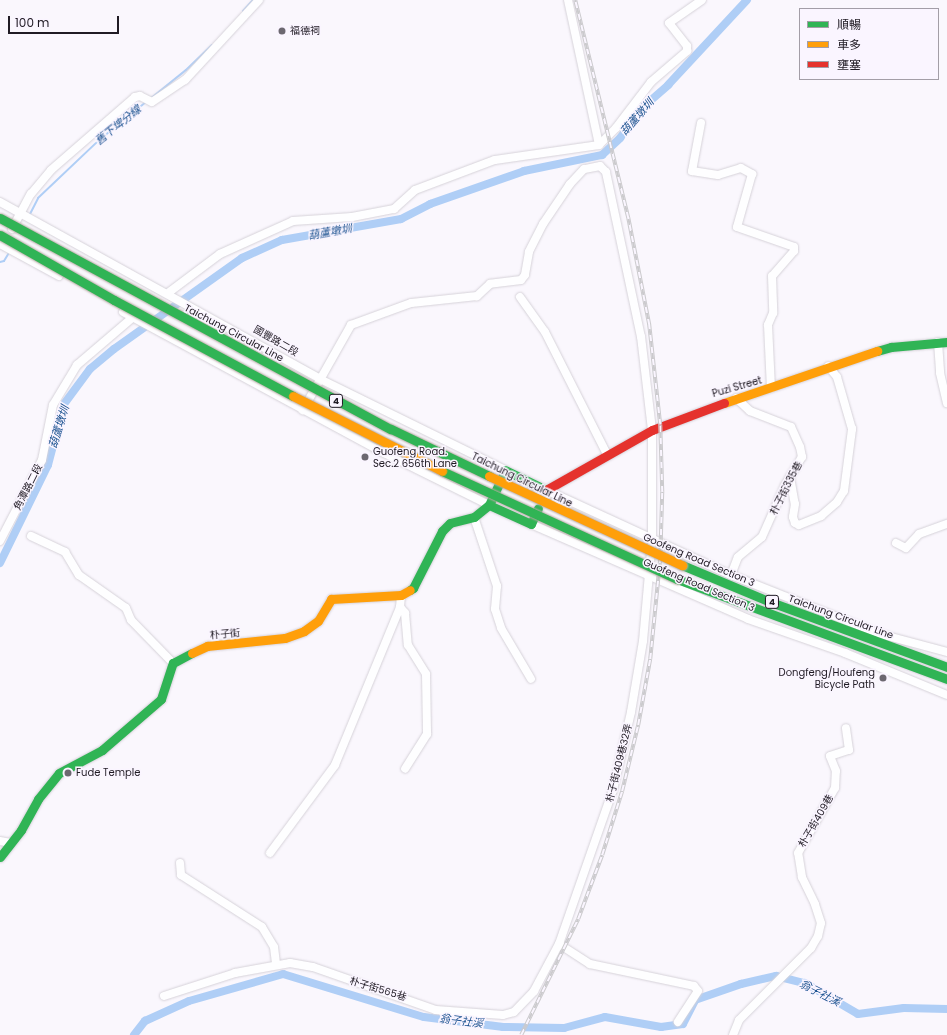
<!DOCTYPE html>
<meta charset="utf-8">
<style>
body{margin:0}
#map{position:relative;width:947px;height:1035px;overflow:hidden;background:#faf7fd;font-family:Poppins,"Noto Sans TC",sans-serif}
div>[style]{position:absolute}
.stream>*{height:2px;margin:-1px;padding:0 1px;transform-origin:1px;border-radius:1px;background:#afcef6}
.canal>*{height:8px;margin:-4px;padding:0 4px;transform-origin:4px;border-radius:4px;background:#afcef6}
.roads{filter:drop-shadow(0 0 1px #d6d2d9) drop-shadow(0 0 1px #d6d2d9)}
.street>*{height:8px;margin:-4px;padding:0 4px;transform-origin:4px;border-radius:4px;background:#fefeff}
.fast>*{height:9px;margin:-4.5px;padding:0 4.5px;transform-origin:4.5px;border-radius:4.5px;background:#30b455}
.slow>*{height:9px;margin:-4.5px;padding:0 4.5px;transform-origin:4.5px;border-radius:4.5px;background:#ff9f0a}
.jam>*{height:9px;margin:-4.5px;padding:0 4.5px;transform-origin:4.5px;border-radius:4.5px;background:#e5322d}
.rail>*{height:3.5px;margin-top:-1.75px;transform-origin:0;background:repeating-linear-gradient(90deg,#faf5ff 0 6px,#cbcacd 0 12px);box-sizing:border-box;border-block:1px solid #cbcacd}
.bridges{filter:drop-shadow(0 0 1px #b5a9a2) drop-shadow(0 0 1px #b5a9a2)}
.fast-bridge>*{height:9px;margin:-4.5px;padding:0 4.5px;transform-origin:4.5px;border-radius:4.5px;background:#30b455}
.slow-bridge>*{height:9px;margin:-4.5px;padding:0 4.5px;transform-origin:4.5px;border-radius:4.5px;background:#ff9f0a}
.dots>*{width:11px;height:11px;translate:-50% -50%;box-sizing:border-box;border:2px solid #faf5ff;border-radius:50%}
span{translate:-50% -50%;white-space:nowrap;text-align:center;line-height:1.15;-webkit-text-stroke:3px #faf5ff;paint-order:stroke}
.shield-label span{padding:1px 3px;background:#faf5ff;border:1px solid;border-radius:3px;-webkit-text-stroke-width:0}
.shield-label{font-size:9px;color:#201b24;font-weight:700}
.poi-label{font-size:10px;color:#201b24}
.left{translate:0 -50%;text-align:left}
.right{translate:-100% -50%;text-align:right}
.street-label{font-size:10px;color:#201b24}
.water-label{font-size:11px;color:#1b5290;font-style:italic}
.legend{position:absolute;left:799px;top:8px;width:140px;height:72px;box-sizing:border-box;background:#faf5ff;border:1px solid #a39ea7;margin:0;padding:5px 7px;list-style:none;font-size:12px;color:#201b24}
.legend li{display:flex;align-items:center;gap:8px;height:20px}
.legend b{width:20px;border:1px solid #a39ea7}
.scale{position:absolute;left:8px;top:16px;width:111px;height:18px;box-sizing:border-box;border:2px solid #201b24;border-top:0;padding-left:5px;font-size:12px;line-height:14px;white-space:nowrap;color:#201b24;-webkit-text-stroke:3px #faf5ff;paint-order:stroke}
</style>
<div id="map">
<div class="stream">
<i style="left:243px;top:11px;width:15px;rotate:-48deg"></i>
<i style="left:150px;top:99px;width:46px;rotate:-38.9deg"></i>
<i style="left:186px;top:70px;width:36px;rotate:-44deg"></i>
<i style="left:29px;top:216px;width:20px;rotate:-63deg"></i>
<i style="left:38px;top:198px;width:83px;rotate:-43.5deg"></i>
<i style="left:98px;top:141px;width:63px;rotate:-39.2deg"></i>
<i style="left:0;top:262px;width:4px;rotate:-14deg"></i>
<i style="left:4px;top:261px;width:12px;rotate:-59deg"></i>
</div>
<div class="canal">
<i style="left:0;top:563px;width:109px;rotate:-63.9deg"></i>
<i style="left:48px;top:465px;width:63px;rotate:-75.3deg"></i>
<i style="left:64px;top:404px;width:44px;rotate:-53.4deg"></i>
<i style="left:90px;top:369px;width:31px;rotate:-40deg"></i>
<i style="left:114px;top:349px;width:157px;rotate:-35.4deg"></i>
<i style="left:242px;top:258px;width:44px;rotate:-24.2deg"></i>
<i style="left:282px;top:240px;width:121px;rotate:-10deg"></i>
<i style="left:401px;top:219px;width:33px;rotate:-27deg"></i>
<i style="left:430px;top:204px;width:100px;rotate:-19.3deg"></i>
<i style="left:524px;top:171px;width:80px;rotate:-11.6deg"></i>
<i style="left:602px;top:155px;width:25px;rotate:-43deg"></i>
<i style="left:620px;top:138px;width:37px;rotate:-54deg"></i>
<i style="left:642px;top:108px;width:35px;rotate:-41deg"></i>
<i style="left:668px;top:85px;width:116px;rotate:-47.1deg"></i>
<i style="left:134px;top:1035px;width:18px;rotate:-52deg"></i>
<i style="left:145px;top:1021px;width:48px;rotate:-24.4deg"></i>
<i style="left:189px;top:1001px;width:98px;rotate:-16deg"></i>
<i style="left:283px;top:974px;width:147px;rotate:17deg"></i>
<i style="left:424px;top:1017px;width:80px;rotate:7.2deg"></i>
<i style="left:503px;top:1027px;width:61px;rotate:0.9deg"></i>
<i style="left:564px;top:1028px;width:42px;rotate:-15deg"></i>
<i style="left:605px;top:1017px;width:57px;rotate:10.1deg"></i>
<i style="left:661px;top:1027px;width:22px;rotate:-8deg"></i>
<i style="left:683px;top:1024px;width:27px;rotate:-63deg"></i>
<i style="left:695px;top:1000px;width:49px;rotate:-19.2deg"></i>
<i style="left:741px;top:984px;width:36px;rotate:-13deg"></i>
<i style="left:776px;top:976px;width:30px;rotate:14deg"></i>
<i style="left:805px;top:983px;width:61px;rotate:30.3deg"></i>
<i style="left:858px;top:1014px;width:46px;rotate:-7.4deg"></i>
<i style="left:904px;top:1008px;width:43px;rotate:1.3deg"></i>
</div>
<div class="roads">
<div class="street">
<i style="left:568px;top:0;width:148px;rotate:77.9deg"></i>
<i style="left:701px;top:123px;width:49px;rotate:100.6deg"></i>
<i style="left:692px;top:171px;width:26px;rotate:9deg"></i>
<i style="left:718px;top:175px;width:24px;rotate:-17deg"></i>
<i style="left:741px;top:168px;width:13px;rotate:29deg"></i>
<i style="left:752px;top:174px;width:55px;rotate:105.8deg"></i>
<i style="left:737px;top:227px;width:60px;rotate:19.3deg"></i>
<i style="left:794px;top:247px;width:4px;rotate:90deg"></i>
<i style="left:794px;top:251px;width:33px;rotate:131deg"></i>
<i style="left:772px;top:276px;width:37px;rotate:88deg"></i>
<i style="left:773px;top:313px;width:13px;rotate:113deg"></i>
<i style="left:768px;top:325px;width:63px;rotate:87.3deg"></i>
<i style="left:0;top:202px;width:366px;rotate:28.9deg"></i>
<i style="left:320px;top:379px;width:206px;rotate:26.2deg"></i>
<i style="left:12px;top:229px;width:40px;rotate:-62deg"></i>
<i style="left:31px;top:194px;width:31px;rotate:-50deg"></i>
<i style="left:51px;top:170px;width:111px;rotate:-41deg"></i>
<i style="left:135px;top:97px;width:5px;rotate:-11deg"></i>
<i style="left:140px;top:96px;width:13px;rotate:27deg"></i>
<i style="left:152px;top:102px;width:40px;rotate:-34deg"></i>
<i style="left:185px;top:80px;width:109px;rotate:-47.2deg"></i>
<i style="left:0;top:244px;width:67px;rotate:28.5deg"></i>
<i style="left:168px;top:293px;width:65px;rotate:-36.9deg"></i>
<i style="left:220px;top:254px;width:80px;rotate:-24.3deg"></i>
<i style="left:293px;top:221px;width:59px;rotate:-3.9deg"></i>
<i style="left:352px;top:217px;width:43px;rotate:-10.8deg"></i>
<i style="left:394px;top:209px;width:28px;rotate:-42deg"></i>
<i style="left:415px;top:190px;width:85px;rotate:-20.6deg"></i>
<i style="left:495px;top:160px;width:105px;rotate:-8.2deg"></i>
<i style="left:599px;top:145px;width:24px;rotate:-45deg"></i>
<i style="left:616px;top:128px;width:58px;rotate:-52.7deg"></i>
<i style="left:651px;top:82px;width:48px;rotate:-40.7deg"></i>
<i style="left:687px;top:51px;width:5px;rotate:-90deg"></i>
<i style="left:687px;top:46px;width:29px;rotate:-128deg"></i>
<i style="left:669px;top:23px;width:40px;rotate:-34.9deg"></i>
<i style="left:520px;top:297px;width:43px;rotate:54.5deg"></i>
<i style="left:545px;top:332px;width:139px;rotate:63.1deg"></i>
<i style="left:123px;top:312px;width:297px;rotate:28.4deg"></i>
<i style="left:384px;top:453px;width:117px;rotate:26.3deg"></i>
<i style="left:938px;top:342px;width:31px;rotate:86deg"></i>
<i style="left:940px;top:373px;width:31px;rotate:77deg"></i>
<i style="left:790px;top:477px;width:27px;rotate:80deg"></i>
<i style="left:795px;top:504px;width:13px;rotate:99deg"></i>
<i style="left:793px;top:517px;width:6px;rotate:72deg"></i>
<i style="left:795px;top:523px;width:4px;rotate:27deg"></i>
<i style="left:799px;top:525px;width:24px;rotate:-22deg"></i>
<i style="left:821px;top:516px;width:21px;rotate:-41deg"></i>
<i style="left:837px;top:502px;width:13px;rotate:-58deg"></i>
<i style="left:844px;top:491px;width:63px;rotate:-82.6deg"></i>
<i style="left:852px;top:429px;width:54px;rotate:-106.1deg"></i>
<i style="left:837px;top:377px;width:14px;rotate:-129deg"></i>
<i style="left:546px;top:490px;width:204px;rotate:24.7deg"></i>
<i style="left:731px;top:575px;width:160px;rotate:21.6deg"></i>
<i style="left:880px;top:634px;width:69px;rotate:15deg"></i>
<i style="left:474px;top:517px;width:73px;rotate:71.6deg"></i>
<i style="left:497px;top:586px;width:23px;rotate:95deg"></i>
<i style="left:495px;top:609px;width:20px;rotate:72deg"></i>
<i style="left:501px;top:628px;width:59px;rotate:59.5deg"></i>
<i style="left:531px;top:524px;width:237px;rotate:23.6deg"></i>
<i style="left:748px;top:619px;width:103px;rotate:19.3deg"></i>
<i style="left:845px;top:653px;width:110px;rotate:22.4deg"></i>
<i style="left:31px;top:536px;width:38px;rotate:25deg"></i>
<i style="left:65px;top:552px;width:27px;rotate:59deg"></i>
<i style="left:79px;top:575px;width:57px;rotate:35.1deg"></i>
<i style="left:126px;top:608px;width:13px;rotate:67deg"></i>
<i style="left:131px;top:620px;width:60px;rotate:45.7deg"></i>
<i style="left:0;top:541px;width:91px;rotate:-62.6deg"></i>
<i style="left:42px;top:460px;width:56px;rotate:-78.7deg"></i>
<i style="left:53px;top:405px;width:47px;rotate:-59deg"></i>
<i style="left:77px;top:365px;width:72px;rotate:-40.5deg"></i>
<i style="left:896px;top:543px;width:11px;rotate:27deg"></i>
<i style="left:906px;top:548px;width:19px;rotate:-47deg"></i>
<i style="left:919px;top:534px;width:30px;rotate:-20deg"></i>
<i style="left:731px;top:575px;width:19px;rotate:-69deg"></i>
<i style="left:738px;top:557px;width:31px;rotate:-40deg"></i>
<i style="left:762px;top:537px;width:57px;rotate:-66.1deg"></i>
<i style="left:785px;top:485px;width:33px;rotate:-59deg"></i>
<i style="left:802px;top:457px;width:10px;rotate:-101deg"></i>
<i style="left:800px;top:447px;width:22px;rotate:-114deg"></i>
<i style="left:791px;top:427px;width:44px;rotate:-158.7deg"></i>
<i style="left:750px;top:411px;width:19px;rotate:-137deg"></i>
<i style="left:400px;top:607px;width:8px;rotate:50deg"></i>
<i style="left:405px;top:613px;width:32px;rotate:85deg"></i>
<i style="left:408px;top:645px;width:34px;rotate:58deg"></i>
<i style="left:426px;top:674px;width:60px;rotate:89deg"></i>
<i style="left:427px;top:734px;width:41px;rotate:122.2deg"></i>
<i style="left:0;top:841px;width:11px;rotate:10deg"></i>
<i style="left:270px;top:853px;width:109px;rotate:-53.5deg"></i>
<i style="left:335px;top:765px;width:171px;rotate:-67.6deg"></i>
<i style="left:400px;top:607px;width:12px;rotate:-85deg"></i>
<i style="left:180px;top:863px;width:12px;rotate:85deg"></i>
<i style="left:181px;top:875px;width:96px;rotate:32.7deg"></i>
<i style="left:262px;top:927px;width:23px;rotate:59deg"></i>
<i style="left:274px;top:947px;width:17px;rotate:83deg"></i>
<i style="left:559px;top:944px;width:37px;rotate:33deg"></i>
<i style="left:590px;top:964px;width:106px;rotate:11.9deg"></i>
<i style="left:694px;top:986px;width:6px;rotate:51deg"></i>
<i style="left:698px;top:991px;width:37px;rotate:123deg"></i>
<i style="left:164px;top:996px;width:75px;rotate:-17.9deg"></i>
<i style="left:235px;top:973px;width:56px;rotate:-10.3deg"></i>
<i style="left:290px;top:963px;width:23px;rotate:10deg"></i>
<i style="left:313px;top:967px;width:130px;rotate:19.3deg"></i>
<i style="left:436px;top:1010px;width:67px;rotate:4.3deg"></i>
<i style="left:503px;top:1015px;width:11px;rotate:-15deg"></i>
<i style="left:514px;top:1012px;width:29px;rotate:-46deg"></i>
<i style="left:534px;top:991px;width:53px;rotate:-62deg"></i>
<i style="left:559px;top:944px;width:163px;rotate:-70.7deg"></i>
<i style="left:613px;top:790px;width:80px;rotate:-77deg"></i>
<i style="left:631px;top:712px;width:72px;rotate:-80.4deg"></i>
<i style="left:643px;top:641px;width:101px;rotate:-84.9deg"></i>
<i style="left:652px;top:540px;width:110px;rotate:-90deg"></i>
<i style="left:652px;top:430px;width:94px;rotate:-96.7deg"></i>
<i style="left:641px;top:337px;width:169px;rotate:-102deg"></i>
<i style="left:606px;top:172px;width:8px;rotate:-135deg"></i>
<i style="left:600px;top:166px;width:16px;rotate:169deg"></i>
<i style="left:584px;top:169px;width:21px;rotate:133deg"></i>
<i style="left:570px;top:184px;width:48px;rotate:124deg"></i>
<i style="left:543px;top:224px;width:31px;rotate:117deg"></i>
<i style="left:529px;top:252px;width:23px;rotate:100deg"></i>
<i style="left:525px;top:275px;width:6px;rotate:129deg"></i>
<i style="left:521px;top:280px;width:31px;rotate:173deg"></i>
<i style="left:490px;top:284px;width:18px;rotate:137deg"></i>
<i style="left:477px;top:296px;width:66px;rotate:173.9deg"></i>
<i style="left:411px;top:303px;width:64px;rotate:159.9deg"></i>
<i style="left:351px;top:325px;width:98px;rotate:119.5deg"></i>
<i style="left:733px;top:1035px;width:16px;rotate:-68deg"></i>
<i style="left:739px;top:1020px;width:102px;rotate:-45deg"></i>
<i style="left:811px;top:948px;width:14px;rotate:-60deg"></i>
<i style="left:818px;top:936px;width:13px;rotate:-77deg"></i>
<i style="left:821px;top:923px;width:20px;rotate:-108deg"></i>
<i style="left:815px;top:904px;width:30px;rotate:-116deg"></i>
<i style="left:802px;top:877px;width:24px;rotate:-99deg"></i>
<i style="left:798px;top:853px;width:75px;rotate:-60.4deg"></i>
<i style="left:835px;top:788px;width:17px;rotate:-87deg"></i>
<i style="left:836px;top:771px;width:16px;rotate:-112deg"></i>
<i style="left:830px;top:756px;width:20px;rotate:-18deg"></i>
<i style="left:849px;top:750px;width:22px;rotate:-98deg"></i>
</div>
<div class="fast">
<i style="left:877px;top:351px;width:15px;rotate:-16deg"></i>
<i style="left:891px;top:347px;width:56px;rotate:-5.1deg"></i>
<i style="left:489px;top:505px;width:46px;rotate:24.3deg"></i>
<i style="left:531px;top:524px;width:17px;rotate:-66deg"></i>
<i style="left:682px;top:565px;width:93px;rotate:22.7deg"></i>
<i style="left:768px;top:601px;width:191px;rotate:20.2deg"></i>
<i style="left:677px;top:579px;width:288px;rotate:20.3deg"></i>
<i style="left:410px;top:590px;width:4px;rotate:-34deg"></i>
<i style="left:413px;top:588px;width:64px;rotate:-63deg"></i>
<i style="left:442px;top:531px;width:11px;rotate:-45deg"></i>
<i style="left:450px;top:523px;width:25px;rotate:-14deg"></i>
<i style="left:474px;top:517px;width:19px;rotate:-39deg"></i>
<i style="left:489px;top:505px;width:38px;rotate:-65deg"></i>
<i style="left:505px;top:470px;width:46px;rotate:26deg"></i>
<i style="left:0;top:857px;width:34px;rotate:-52deg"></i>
<i style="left:21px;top:830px;width:35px;rotate:-61deg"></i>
<i style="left:38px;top:799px;width:33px;rotate:-51deg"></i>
<i style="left:59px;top:773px;width:49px;rotate:-28.1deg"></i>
<i style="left:102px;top:750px;width:78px;rotate:-40.8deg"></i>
<i style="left:161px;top:699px;width:38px;rotate:-72deg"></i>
<i style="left:173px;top:663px;width:21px;rotate:-28deg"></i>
</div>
<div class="slow">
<i style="left:724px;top:403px;width:162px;rotate:-18.8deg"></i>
<i style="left:192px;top:653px;width:17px;rotate:-25deg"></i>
<i style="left:207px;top:646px;width:78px;rotate:-5.9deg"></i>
<i style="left:285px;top:638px;width:20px;rotate:-20deg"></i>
<i style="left:304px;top:631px;width:17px;rotate:-36deg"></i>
<i style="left:318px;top:621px;width:26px;rotate:-59deg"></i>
<i style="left:331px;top:599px;width:70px;rotate:-3.3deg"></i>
<i style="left:401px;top:595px;width:10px;rotate:-29deg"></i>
</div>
<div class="jam">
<i style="left:546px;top:490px;width:122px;rotate:-29.5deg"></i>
<i style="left:652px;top:430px;width:77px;rotate:-20.6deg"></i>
</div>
</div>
<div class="rail">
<i style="left:521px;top:1035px;width:129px;rotate:-63.8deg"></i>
<i style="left:578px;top:919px;width:68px;rotate:-69.4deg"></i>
<i style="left:602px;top:855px;width:67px;rotate:-72.6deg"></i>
<i style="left:622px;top:791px;width:68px;rotate:-76.4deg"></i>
<i style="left:638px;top:725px;width:67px;rotate:-79.7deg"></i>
<i style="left:650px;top:659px;width:100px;rotate:-84.3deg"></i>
<i style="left:660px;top:559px;width:67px;rotate:-88.3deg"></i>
<i style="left:662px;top:492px;width:67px;rotate:-91.7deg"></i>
<i style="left:660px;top:425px;width:101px;rotate:-96.3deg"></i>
<i style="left:649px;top:325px;width:109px;rotate:-101.1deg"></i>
<i style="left:628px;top:218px;width:224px;rotate:-103.7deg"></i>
</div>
<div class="bridges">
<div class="fast-bridge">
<i style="left:0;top:218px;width:444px;rotate:28.4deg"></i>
<i style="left:391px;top:429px;width:109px;rotate:25.6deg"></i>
<i style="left:0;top:235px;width:131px;rotate:29.7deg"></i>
<i style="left:114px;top:300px;width:203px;rotate:28.2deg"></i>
<i style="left:442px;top:471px;width:259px;rotate:24.7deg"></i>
</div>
<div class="slow-bridge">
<i style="left:293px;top:396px;width:167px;rotate:26.7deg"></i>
<i style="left:489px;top:476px;width:213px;rotate:24.8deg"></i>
</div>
</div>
<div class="dots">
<i style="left:282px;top:31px;background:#6c6870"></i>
<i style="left:365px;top:457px;background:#6c6870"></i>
<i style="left:883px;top:678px;background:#6c6870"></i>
<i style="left:68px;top:773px;background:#6c6870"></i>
</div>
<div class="shield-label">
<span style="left:336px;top:401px">4</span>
<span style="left:772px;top:602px">4</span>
</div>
<div class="poi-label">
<span class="left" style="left:290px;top:31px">福德祠</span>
<span class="left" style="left:373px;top:457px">Guofeng Road.<br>Sec.2 656th Lane</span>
<span class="right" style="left:875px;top:678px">Dongfeng/Houfeng<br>Bicycle Path</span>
<span class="left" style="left:76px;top:773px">Fude Temple</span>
</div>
<div class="street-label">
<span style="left:234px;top:333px;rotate:28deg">Taichung Circular Line</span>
<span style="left:276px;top:341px;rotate:30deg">國豐路二段</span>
<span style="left:737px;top:387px;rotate:-16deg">Puzi Street</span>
<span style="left:522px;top:480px;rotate:26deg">Taichung Circular Line</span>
<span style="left:28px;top:487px;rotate:-63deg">角潭路二段</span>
<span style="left:786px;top:488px;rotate:-63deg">朴子街335巷</span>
<span style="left:699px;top:560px;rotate:23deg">Goofeng Road Section 3</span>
<span style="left:699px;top:585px;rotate:23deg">Guofeng Road Section 3</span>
<span style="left:841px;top:617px;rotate:20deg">Taichung Circular Line</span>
<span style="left:225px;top:634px;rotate:-5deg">朴子街</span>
<span style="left:619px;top:763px;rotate:-76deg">朴子街409巷32弄</span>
<span style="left:816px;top:821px;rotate:-60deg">朴子街409巷</span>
<span style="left:378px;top:989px;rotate:17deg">朴子街565巷</span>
</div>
<div class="water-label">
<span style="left:637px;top:117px;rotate:-49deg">葫蘆墩圳</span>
<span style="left:118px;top:125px;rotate:-39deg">舊下埤分線</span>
<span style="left:330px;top:232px;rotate:-10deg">葫蘆墩圳</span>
<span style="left:59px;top:427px;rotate:-73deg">葫蘆墩圳</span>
<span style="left:820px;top:993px;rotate:27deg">翁子社溪</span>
<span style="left:461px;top:1021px;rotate:7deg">翁子社溪</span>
</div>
<ul class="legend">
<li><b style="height:5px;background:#30b455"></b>順暢</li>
<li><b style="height:5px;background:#ff9f0a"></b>車多</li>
<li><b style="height:5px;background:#e5322d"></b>壅塞</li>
</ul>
<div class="scale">100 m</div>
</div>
